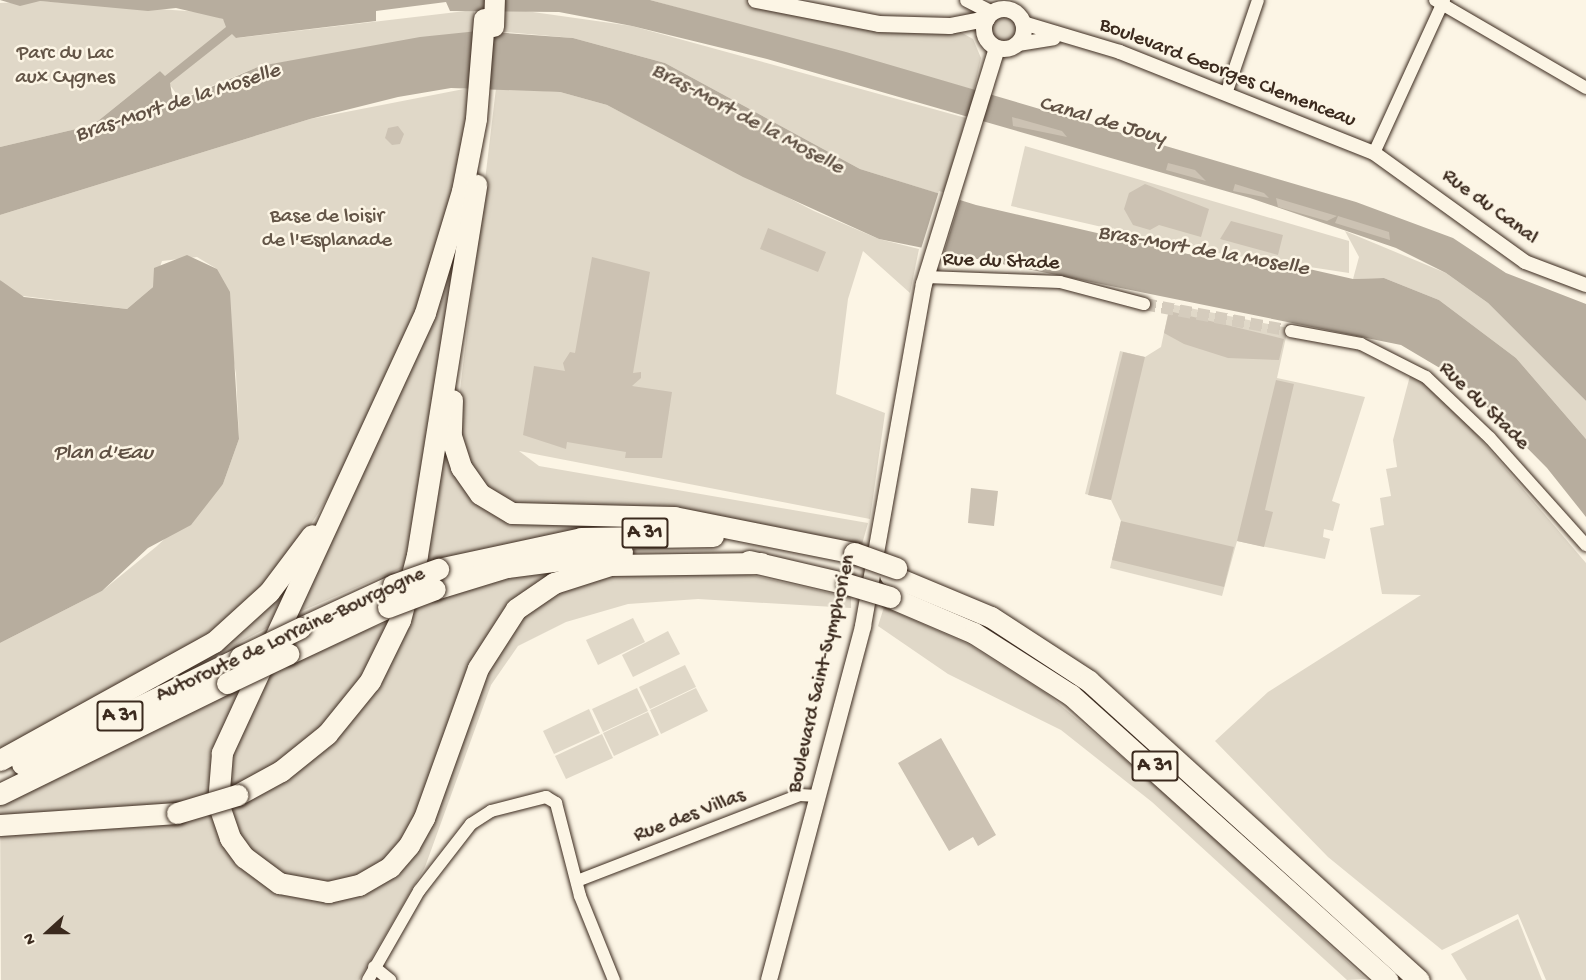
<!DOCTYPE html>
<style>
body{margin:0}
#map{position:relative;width:1586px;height:980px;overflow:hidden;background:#fcf5e5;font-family:"Gochi Hand",sans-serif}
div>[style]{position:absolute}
.green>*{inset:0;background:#e0d8c8}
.round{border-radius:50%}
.water>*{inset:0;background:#b7ad9e}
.pier>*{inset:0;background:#fcf5e5}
.building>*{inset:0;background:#ccc2b3}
.minor-tunnel>*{height:12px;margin-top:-6px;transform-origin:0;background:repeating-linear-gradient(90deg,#d5ccbd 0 12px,transparent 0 18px)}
.roads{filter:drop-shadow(0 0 2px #3b2a1e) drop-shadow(0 0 2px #3b2a1e)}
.minor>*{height:12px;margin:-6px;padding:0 6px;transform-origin:6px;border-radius:6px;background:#fcf5e5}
.tertiary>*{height:14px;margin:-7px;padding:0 7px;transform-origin:7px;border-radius:7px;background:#fcf5e5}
.secondary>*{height:16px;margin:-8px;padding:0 8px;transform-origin:8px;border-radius:8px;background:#fcf5e5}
.secondary>.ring{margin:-8px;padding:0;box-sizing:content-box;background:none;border:16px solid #fcf5e5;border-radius:50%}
.trunk>*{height:20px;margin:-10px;padding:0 10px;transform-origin:10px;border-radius:10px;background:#fcf5e5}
.motorway>*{height:21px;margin:-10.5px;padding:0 10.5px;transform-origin:10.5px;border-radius:10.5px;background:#fcf5e5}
.bridges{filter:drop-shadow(0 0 2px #3b2a1e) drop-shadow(0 0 2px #3b2a1e)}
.motorway-bridge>*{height:21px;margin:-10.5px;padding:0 10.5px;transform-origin:10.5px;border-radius:10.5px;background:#fcf5e5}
span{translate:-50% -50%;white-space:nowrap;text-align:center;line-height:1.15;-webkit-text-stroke:5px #fcf5e5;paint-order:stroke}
.shield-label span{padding:2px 4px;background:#fcf5e5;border:2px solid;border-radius:4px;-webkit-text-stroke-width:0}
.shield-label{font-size:20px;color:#3b2a1e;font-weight:700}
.park-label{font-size:21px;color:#645648}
.street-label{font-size:21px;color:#3b2a1e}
.water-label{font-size:22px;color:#605144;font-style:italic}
.north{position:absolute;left:18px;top:902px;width:60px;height:60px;-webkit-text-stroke:4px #fcf5e5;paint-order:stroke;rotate:249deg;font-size:16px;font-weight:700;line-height:24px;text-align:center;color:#3b2a1e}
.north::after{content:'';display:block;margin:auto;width:21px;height:27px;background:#3b2a1e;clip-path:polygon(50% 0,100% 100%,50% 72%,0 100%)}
</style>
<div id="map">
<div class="green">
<i style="clip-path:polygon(650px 0,761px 0,950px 26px,973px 39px,981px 58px,974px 90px)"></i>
<i style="clip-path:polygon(40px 1px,202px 12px,223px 19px,237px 38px,474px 10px,474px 32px,260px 66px,180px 99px,160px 71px,93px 125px,0 147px,0 3px)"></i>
<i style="clip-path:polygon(505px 8px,632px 26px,966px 118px,943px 195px,860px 169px,665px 63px,573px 38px,504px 32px)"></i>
<i class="round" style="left:992px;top:17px;width:24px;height:24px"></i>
<i style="clip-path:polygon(469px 88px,464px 146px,419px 309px,330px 494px,284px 567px,217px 632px,0 753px,0 643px,102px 591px,157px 546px,223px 484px,239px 439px,236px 374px,217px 269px,197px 257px,162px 261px,153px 287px,127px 309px,15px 295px,0 280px,0 215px,310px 119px)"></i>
<i style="clip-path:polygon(496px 88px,560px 92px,607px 105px,814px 211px,879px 239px,919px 249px,910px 293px,863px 251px,848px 299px,836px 394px,885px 413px,870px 519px,519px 451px,539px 466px,868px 523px,861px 548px,731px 520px,664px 513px,543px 512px,541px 523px,592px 521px,593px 564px,534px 588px,515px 604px,480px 654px,453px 728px,460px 729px,508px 626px,546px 593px,573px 582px,649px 564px,708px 565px,851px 598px,851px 608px,698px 599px,628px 604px,566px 622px,518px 646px,491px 685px,425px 867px,359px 980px,1px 980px,0 804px,351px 635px,409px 615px,447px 403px,458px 407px)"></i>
<i style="clip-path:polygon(1025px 146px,1349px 241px,1349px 273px,1211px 252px,1011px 206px)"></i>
<i style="clip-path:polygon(461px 229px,411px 564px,288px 617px)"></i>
<i style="clip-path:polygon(1345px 231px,1446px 273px,1488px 303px,1586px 401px,1586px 439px,1516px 358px,1439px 300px,1384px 278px,1353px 279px,1359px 257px)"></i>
<i style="clip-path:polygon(1170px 304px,1288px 328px,1277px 378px,1365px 397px,1332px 501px,1340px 504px,1333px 531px,1324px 529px,1323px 537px,1330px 539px,1325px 559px,1237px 541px,1222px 596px,1110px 568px,1121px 521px,1111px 500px,1085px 494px,1120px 351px,1145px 357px,1161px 347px)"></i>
<i style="clip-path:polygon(1411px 372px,1443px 395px,1586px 563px,1586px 980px,1546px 980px,1518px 914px,1442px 950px,1328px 857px,1215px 741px,1268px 692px,1421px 595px,1382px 594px,1370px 528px,1384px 525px,1380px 498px,1391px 496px,1386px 469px,1397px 467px,1393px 440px)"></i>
<i style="clip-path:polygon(314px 536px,278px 622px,137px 697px,174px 670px)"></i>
<i style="clip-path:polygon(884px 607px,968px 644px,1047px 694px,1163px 791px,1366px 979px,1347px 980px,1152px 802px,1061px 730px,948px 674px,878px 626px)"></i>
<i style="clip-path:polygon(633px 618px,645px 642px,598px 665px,586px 640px)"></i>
<i style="clip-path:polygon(668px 631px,680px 654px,633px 677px,622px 655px)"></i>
<i style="clip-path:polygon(685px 665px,696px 687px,650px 709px,639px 687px)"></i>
<i style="clip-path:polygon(637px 688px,648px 711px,603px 732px,592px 709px)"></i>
<i style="clip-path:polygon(696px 688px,708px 711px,661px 734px,650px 710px)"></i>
<i style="clip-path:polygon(589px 709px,600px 733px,554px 754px,543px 731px)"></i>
<i style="clip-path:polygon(648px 712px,659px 735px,614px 756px,603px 733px)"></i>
<i style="clip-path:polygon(602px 734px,613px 758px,566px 779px,555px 756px)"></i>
<i style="clip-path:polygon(1518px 919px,1542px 980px,1467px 980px,1451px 954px)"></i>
</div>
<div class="water">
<i style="clip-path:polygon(0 0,650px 0,846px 52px,1356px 202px,1453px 238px,1506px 273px,1586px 304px,1586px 401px,1488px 303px,1446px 273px,1396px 248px,1250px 198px,767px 59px,632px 26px,559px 12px,450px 11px,446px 2px,376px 11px,376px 21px,236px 38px,232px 34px,170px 83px,172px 95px,183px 99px,260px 66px,420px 37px,478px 31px,573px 38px,665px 63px,860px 169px,976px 205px,1188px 254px,1272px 267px,1274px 261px,1353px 279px,1384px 278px,1439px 300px,1516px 358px,1586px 439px,1586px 517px,1547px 468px,1460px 380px,1401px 345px,879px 239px,743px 177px,607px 105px,560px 92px,451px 88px,398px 97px,310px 119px,0 215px,0 147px,93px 125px,160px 71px,165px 76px,226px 27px,223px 19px,176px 8px,148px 11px,40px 1px,20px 6px)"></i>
<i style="clip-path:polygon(187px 255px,217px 269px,230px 292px,239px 439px,223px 484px,191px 525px,148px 548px,102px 591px,0 643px,0 280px,24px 297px,127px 309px,153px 287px,154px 268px)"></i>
</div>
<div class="pier">
<i style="clip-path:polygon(939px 191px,961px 197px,943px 255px,920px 252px)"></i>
</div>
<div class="building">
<i style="clip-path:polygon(1012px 117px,1062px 131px,1067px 137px,1013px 126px)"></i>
<i style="clip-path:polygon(398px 126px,404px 134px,400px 144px,392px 145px,385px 138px,388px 128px)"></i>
<i style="clip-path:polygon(1168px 163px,1195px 170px,1206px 181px,1166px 170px)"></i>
<i style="clip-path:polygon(1145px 184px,1209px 209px,1201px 237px,1159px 225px,1150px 230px,1133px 225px,1124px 209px,1129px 193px)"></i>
<i style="clip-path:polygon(1235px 184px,1264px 193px,1269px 198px,1233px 191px)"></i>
<i style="clip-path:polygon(1276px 198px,1337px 216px,1327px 221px,1278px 207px)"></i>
<i style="clip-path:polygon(1338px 216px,1389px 232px,1390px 240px,1335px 223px)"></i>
<i style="clip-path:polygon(1231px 221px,1283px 235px,1278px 255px,1220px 239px)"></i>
<i style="clip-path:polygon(768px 228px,826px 252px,818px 272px,760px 249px)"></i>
<i style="clip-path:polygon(592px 257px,650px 272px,633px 373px,641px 372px,641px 378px,632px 386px,672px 392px,662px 458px,625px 458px,626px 452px,567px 442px,566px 449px,523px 435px,534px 366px,565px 371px,563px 363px,570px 352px,575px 353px)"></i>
<i style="clip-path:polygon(1169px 311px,1284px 339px,1279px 360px,1228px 358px,1184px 344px,1164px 333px)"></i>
<i style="clip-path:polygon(1123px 352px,1145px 357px,1111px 500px,1088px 495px)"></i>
<i style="clip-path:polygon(1276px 380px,1294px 384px,1265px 510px,1273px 512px,1264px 547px,1237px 541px)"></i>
<i style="clip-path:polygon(971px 488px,998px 491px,994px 526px,968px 523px)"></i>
<i style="clip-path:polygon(1121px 521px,1234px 547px,1224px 587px,1112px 560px)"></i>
<i style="clip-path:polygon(941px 738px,996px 835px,978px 846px,973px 837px,949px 851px,898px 763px)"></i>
</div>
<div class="minor-tunnel">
<i style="left:1144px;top:304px;width:149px;rotate:10.4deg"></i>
</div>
<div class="roads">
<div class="minor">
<i style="left:1435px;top:0;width:175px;rotate:30.2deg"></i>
<i style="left:1226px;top:94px;width:99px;rotate:-71.2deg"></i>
<i style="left:1374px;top:153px;width:168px;rotate:-65.4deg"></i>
<i style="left:926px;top:277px;width:134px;rotate:2.1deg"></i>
<i style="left:1060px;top:282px;width:87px;rotate:14.7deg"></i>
<i style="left:1291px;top:331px;width:71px;rotate:10.5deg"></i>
<i style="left:1361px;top:344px;width:73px;rotate:26.9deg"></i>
<i style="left:1426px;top:377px;width:88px;rotate:43.6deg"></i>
<i style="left:1490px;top:438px;width:144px;rotate:48.1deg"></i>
<i style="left:577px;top:881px;width:239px;rotate:-21.1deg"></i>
<i style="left:800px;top:795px;width:17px;rotate:3deg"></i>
<i style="left:374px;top:967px;width:21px;rotate:39deg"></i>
<i style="left:368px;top:980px;width:103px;rotate:-60.2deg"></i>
<i style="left:419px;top:891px;width:85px;rotate:-52.2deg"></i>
<i style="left:471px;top:824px;width:24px;rotate:-33deg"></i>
<i style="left:491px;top:811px;width:57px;rotate:-14.3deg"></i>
<i style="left:546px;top:797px;width:12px;rotate:31deg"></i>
<i style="left:556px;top:803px;width:96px;rotate:75.5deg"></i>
<i style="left:580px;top:896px;width:91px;rotate:68deg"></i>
</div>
<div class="tertiary">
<i style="left:967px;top:0;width:29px;rotate:27deg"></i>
<i style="left:1023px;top:23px;width:101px;rotate:16.6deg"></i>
<i style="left:1120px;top:52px;width:273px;rotate:21.7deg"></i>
<i style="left:1374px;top:153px;width:186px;rotate:35.8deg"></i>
<i style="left:1525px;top:262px;width:65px;rotate:20.7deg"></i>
<i style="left:1018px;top:44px;width:36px;rotate:-9deg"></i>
</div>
<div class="secondary">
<i style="left:756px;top:0;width:125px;rotate:11deg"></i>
<i style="left:879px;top:24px;width:71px;rotate:1.6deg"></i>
<i style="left:950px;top:26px;width:38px;rotate:-11deg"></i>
<i class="ring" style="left:984px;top:9px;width:24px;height:24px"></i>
<i style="left:769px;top:980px;width:366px;rotate:-75.1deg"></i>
<i style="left:863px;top:626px;width:347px;rotate:-79.9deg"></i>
<i style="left:924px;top:284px;width:247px;rotate:-72.8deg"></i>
</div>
<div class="trunk">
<i style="left:494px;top:27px;width:27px;rotate:-88deg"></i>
</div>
<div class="motorway">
<i style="left:484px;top:19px;width:100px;rotate:94.6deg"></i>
<i style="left:476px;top:119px;width:73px;rotate:101deg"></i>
<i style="left:462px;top:191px;width:127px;rotate:106.9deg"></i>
<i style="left:425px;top:313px;width:485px;rotate:114.8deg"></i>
<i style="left:222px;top:753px;width:50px;rotate:94.6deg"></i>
<i style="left:218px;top:803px;width:37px;rotate:71deg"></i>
<i style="left:230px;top:838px;width:24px;rotate:54deg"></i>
<i style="left:244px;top:857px;width:44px;rotate:36.6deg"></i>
<i style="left:279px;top:883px;width:50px;rotate:10.4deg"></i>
<i style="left:328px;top:892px;width:32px;rotate:-13deg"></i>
<i style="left:359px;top:885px;width:36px;rotate:-30deg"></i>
<i style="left:390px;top:867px;width:29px;rotate:-49deg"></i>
<i style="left:409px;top:845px;width:31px;rotate:-61deg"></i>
<i style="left:424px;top:818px;width:159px;rotate:-70.2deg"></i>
<i style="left:478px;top:668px;width:70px;rotate:-57.2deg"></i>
<i style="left:516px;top:609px;width:46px;rotate:-34.4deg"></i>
<i style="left:554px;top:583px;width:59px;rotate:-17.8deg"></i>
<i style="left:610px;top:565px;width:151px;rotate:-0.8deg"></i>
<i style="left:452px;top:400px;width:36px;rotate:92deg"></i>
<i style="left:451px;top:436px;width:33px;rotate:72deg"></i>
<i style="left:461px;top:467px;width:33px;rotate:55deg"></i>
<i style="left:480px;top:494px;width:37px;rotate:31deg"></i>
<i style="left:512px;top:513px;width:162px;rotate:1.4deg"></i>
<i style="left:674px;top:517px;width:184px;rotate:11.3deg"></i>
<i style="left:749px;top:561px;width:101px;rotate:13.2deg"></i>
<i style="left:438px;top:569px;width:146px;rotate:-12.2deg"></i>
<i style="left:581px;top:538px;width:132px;rotate:-0.9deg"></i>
<i style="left:890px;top:575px;width:109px;rotate:22.6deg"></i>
<i style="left:991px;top:617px;width:117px;rotate:33.1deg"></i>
<i style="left:1089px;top:681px;width:445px;rotate:42.2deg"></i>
<i style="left:435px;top:589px;width:75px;rotate:-17deg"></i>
<i style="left:507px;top:567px;width:116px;rotate:-7.4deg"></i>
<i style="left:890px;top:597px;width:91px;rotate:23.2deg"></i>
<i style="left:974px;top:633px;width:115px;rotate:32.6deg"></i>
<i style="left:1071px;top:695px;width:426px;rotate:42deg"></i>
<i style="left:300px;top:628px;width:102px;rotate:-24.8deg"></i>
<i style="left:288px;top:654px;width:110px;rotate:-25.2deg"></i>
<i style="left:0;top:760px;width:244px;rotate:-28.9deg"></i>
<i style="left:214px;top:642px;width:74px;rotate:-42.3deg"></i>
<i style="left:269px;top:592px;width:71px;rotate:-53deg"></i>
<i style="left:22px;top:764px;width:243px;rotate:-26.1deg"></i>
<i style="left:0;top:794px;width:253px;rotate:-26.1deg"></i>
<i style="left:237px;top:795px;width:50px;rotate:-28.6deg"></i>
<i style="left:281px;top:771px;width:59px;rotate:-38.8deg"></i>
<i style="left:327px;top:734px;width:68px;rotate:-50.9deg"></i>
<i style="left:370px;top:681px;width:68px;rotate:-63.8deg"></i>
<i style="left:400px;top:620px;width:67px;rotate:-75.3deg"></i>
<i style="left:417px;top:555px;width:375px;rotate:-80.9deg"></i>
<i style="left:0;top:825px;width:177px;rotate:-3.9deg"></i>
</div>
</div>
<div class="bridges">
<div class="motorway-bridge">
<i style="left:854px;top:553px;width:45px;rotate:19.7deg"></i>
<i style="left:847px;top:584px;width:45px;rotate:16.8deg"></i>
<i style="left:393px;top:585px;width:48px;rotate:-19.6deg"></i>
<i style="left:388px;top:607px;width:50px;rotate:-21deg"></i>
<i style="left:240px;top:657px;width:67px;rotate:-25.8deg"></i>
<i style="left:227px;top:683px;width:68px;rotate:-25.4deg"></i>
<i style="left:177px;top:813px;width:63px;rotate:-16.7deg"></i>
</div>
</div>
<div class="shield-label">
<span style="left:645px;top:533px">A 31</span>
<span style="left:120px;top:716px">A 31</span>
<span style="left:1155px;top:766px">A 31</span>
</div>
<div class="park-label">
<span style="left:65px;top:67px">Parc du Lac<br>aux Cygnes</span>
<span style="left:327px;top:230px">Base de loisir<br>de l'Esplanade</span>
</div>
<div class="street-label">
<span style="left:1227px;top:74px;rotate:21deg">Boulevard Georges Clemenceau</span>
<span style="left:1489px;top:208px;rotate:36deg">Rue du Canal</span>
<span style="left:1001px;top:263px;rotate:2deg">Rue du Stade</span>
<span style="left:1483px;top:407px;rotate:44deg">Rue du Stade</span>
<span style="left:291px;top:636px;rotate:-25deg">Autoroute de Lorraine-Bourgogne</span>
<span style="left:823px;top:674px;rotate:-77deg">Boulevard Saint-Symphorien</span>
<span style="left:690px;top:817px;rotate:-21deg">Rue des Villas</span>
</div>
<div class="water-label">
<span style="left:178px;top:104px;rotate:-18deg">Bras-Mort de la Moselle</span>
<span style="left:747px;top:120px;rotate:28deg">Bras-Mort de la Moselle</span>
<span style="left:1102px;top:122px;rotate:16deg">Canal de Jouy</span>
<span style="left:1203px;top:252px;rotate:10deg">Bras-Mort de la Moselle</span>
<span style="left:103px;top:455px">Plan d'Eau</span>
</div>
<div class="north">N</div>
</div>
